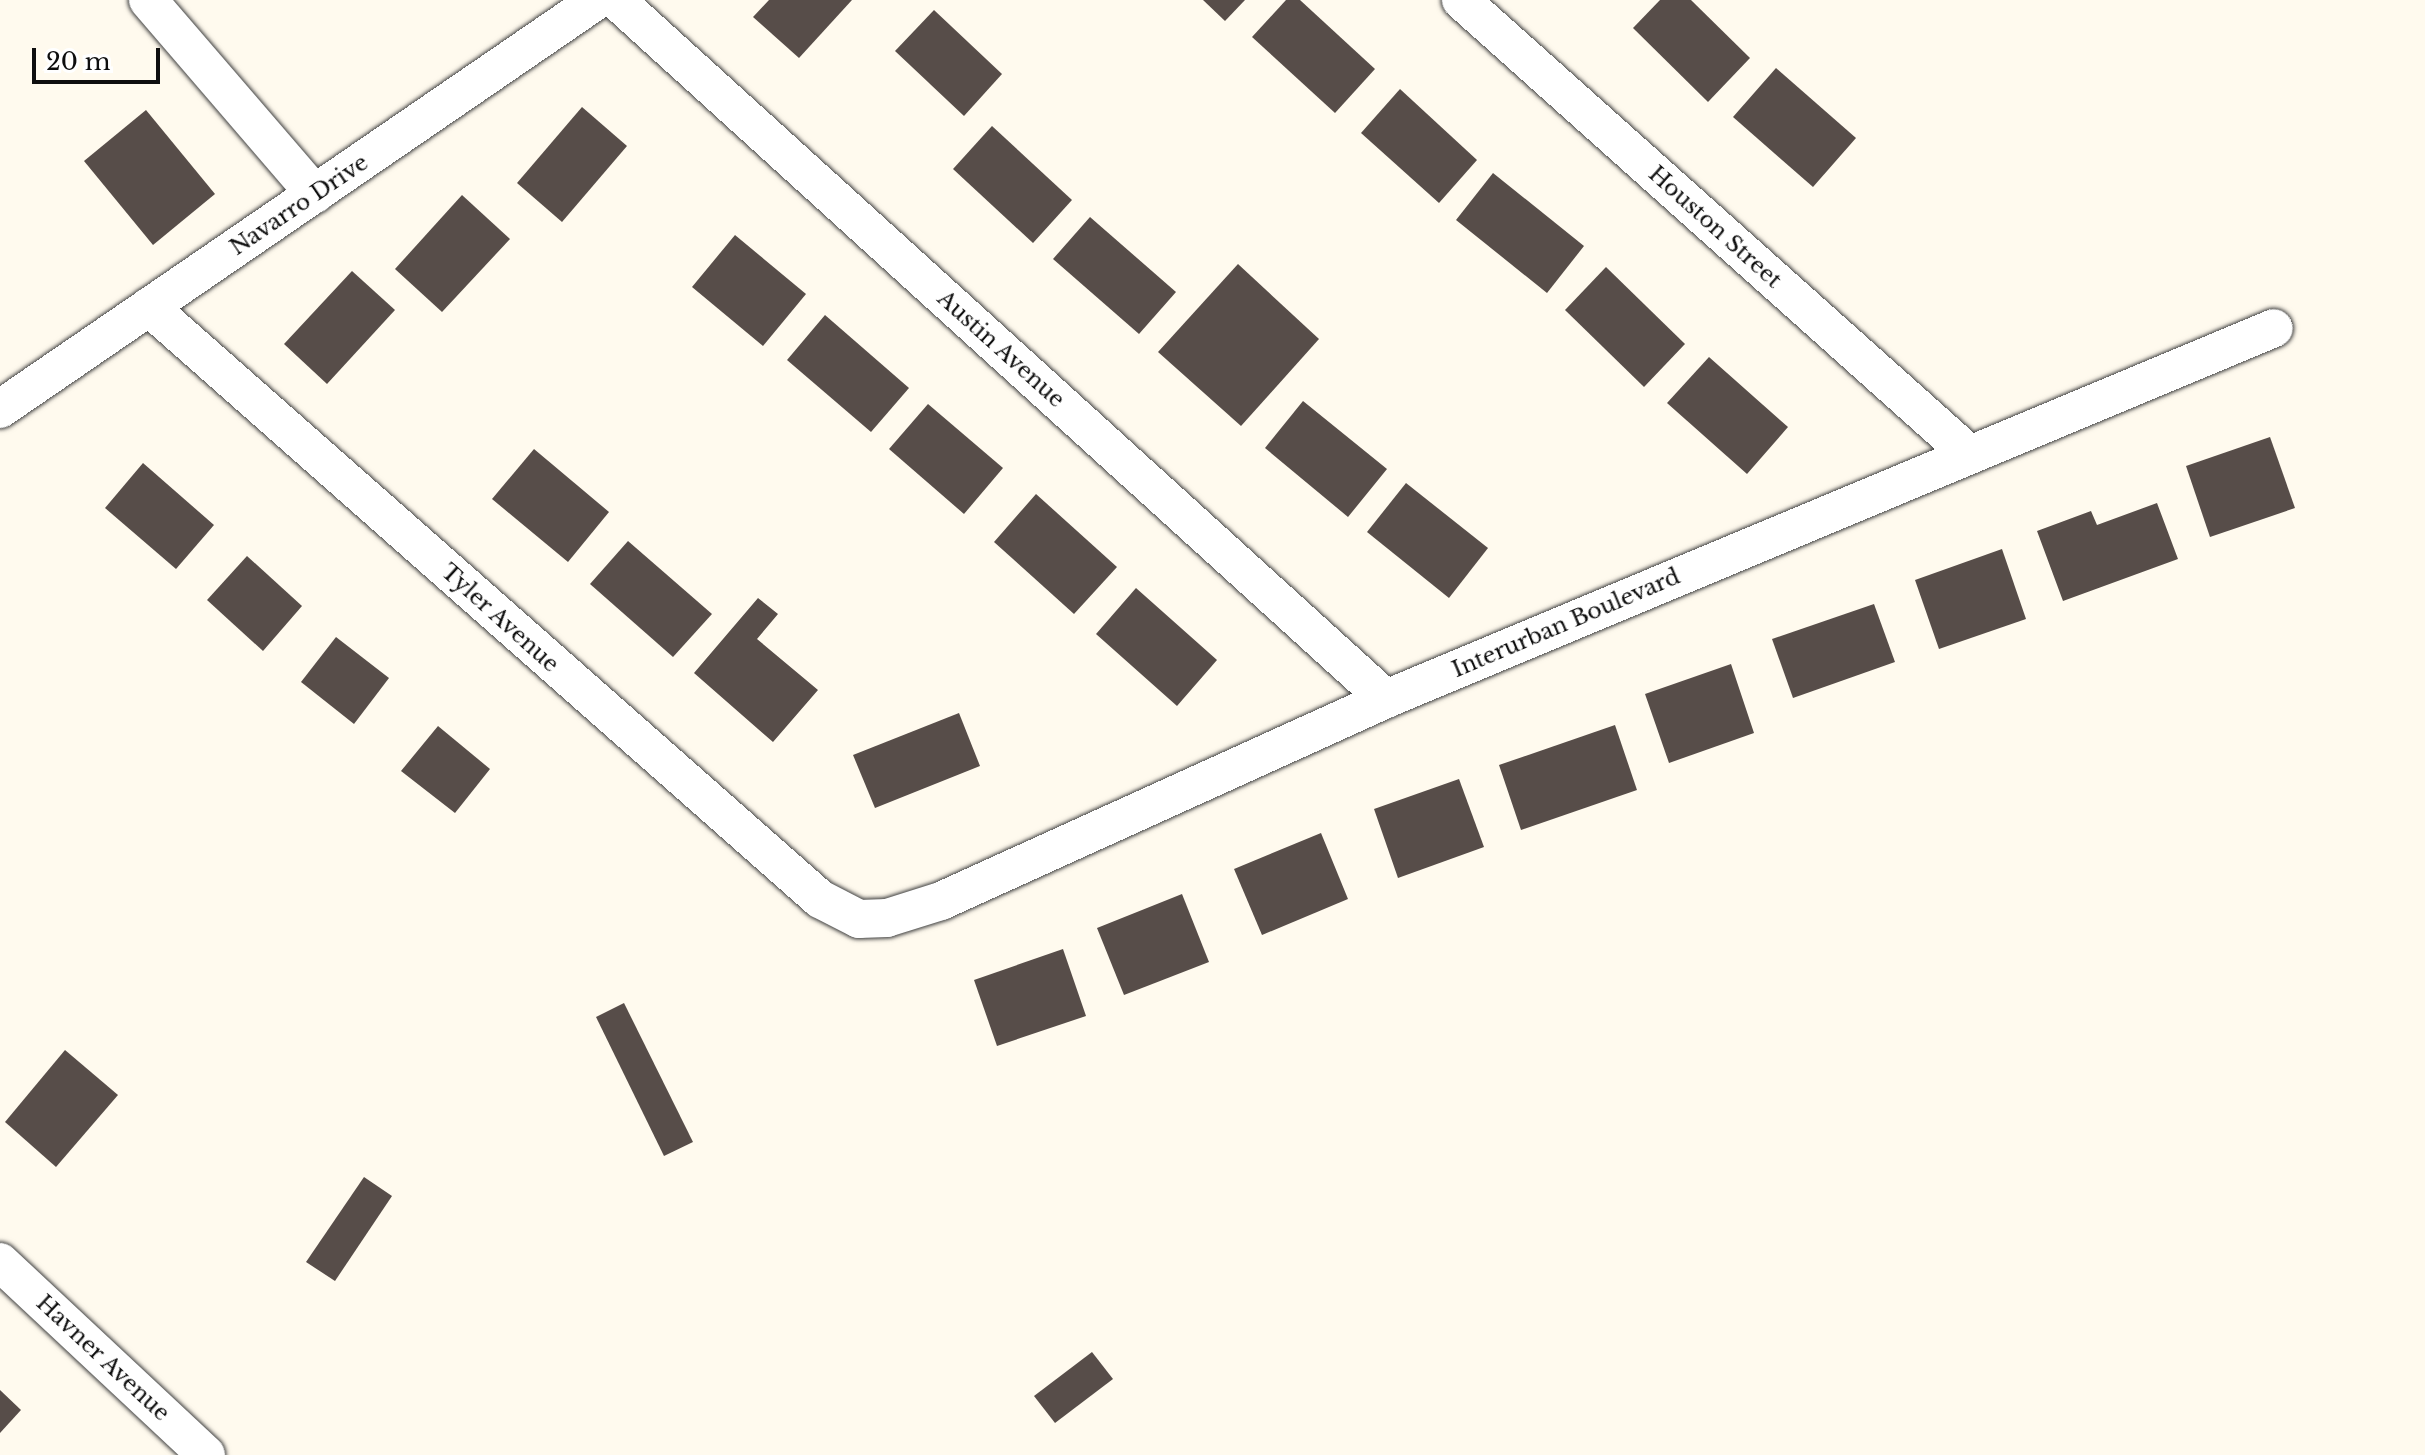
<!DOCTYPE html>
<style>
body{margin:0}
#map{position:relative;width:2425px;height:1455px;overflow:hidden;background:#fffaee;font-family:"Libre Baskerville",serif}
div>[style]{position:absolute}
.building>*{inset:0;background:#574d49}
.roads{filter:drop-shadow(0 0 2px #414141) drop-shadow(0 0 2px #414141)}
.street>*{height:38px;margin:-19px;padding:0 19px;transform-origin:19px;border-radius:19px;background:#fff}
span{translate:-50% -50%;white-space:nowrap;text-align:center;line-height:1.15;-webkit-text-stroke:8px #fff;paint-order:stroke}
.street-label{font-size:22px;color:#0e0e0e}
.scale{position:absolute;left:32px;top:48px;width:128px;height:36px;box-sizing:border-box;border:4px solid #0e0e0e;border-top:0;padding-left:10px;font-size:24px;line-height:28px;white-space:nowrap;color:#0e0e0e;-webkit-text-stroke:6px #fff;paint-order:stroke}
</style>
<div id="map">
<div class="building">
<i style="clip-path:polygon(769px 0,852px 0,799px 58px,753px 17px)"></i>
<i style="clip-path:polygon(1203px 0,1245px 0,1225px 21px)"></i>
<i style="clip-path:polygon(1286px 0,1300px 0,1375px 69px,1335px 113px,1252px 37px)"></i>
<i style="clip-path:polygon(1660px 0,1691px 0,1750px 58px,1708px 102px,1633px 28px)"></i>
<i style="clip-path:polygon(934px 10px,1002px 74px,964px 116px,895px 51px)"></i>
<i style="clip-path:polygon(1776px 68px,1856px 138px,1813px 187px,1733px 117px)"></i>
<i style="clip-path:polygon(1400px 89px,1477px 160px,1439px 203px,1361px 133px)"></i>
<i style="clip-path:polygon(582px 107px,627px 146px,562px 222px,517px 183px)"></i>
<i style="clip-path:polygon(146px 110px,215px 194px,153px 245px,84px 161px)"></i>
<i style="clip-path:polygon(992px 126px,1072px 200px,1033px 243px,953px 169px)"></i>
<i style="clip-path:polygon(1493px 173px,1584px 246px,1547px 293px,1456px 220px)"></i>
<i style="clip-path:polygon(462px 195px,510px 239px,442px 312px,395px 269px)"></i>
<i style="clip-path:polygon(1090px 217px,1176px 292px,1139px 334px,1053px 259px)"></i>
<i style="clip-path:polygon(735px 235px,806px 294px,763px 346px,692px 287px)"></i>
<i style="clip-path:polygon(1238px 264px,1319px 339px,1241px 426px,1158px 352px)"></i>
<i style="clip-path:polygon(1606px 267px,1685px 344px,1644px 387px,1565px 310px)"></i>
<i style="clip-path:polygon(352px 271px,395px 310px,327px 384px,284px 344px)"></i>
<i style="clip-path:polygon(825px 315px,909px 388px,871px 432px,787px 360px)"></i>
<i style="clip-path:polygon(1709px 357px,1788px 427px,1747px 474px,1667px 403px)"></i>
<i style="clip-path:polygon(1303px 401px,1387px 469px,1348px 517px,1265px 448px)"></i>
<i style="clip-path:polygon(928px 404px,1003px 468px,964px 514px,889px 449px)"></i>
<i style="clip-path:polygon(2270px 437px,2295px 508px,2210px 537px,2186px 466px)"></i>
<i style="clip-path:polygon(534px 449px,609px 512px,568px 562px,492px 499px)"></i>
<i style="clip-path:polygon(143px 463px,214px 525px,176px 569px,105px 508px)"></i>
<i style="clip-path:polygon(1406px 483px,1488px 548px,1449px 598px,1367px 532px)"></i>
<i style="clip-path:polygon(1036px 494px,1117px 567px,1074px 614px,994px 542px)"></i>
<i style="clip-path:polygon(2157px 503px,2178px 559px,2063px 601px,2037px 531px,2091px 511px,2097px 525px)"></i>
<i style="clip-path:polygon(628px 541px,712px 614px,673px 657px,590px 584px)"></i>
<i style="clip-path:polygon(2002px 549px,2026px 619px,1939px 649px,1915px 580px)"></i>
<i style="clip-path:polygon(247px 556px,302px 606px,263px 651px,207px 600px)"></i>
<i style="clip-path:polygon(1136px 588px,1217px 660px,1177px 706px,1096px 634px)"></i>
<i style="clip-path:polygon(758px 598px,778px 614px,757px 639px,818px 690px,773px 742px,694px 673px)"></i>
<i style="clip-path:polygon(1874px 604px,1895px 662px,1793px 698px,1772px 639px)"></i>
<i style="clip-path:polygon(336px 637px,389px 678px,354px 724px,301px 682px)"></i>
<i style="clip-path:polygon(1731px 664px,1754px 733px,1669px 763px,1645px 694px)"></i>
<i style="clip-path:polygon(959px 713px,980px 766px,875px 808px,853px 755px)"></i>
<i style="clip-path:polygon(1615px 725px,1637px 790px,1521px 830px,1499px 765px)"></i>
<i style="clip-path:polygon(438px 726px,490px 769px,455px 813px,401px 771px)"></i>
<i style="clip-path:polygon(1459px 779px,1484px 847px,1398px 878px,1374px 809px)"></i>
<i style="clip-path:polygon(1321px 833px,1348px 899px,1262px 935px,1234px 869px)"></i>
<i style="clip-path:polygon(1182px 894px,1209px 962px,1124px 995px,1097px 928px)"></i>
<i style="clip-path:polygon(1063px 949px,1086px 1016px,997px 1046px,974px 980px)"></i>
<i style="clip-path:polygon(624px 1003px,693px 1142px,664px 1156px,596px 1017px)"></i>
<i style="clip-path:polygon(65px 1050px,118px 1095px,56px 1167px,5px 1122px)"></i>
<i style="clip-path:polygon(364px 1177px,392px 1196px,335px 1281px,306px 1262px)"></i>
<i style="clip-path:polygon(1092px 1352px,1113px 1379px,1055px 1423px,1034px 1396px)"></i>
<i style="clip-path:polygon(0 1390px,21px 1410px,0 1433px)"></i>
</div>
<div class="roads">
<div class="street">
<i style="left:148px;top:0;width:256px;rotate:49.3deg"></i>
<i style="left:616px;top:0;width:1040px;rotate:42.23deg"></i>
<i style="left:1461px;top:0;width:681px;rotate:41.79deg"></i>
<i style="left:149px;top:307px;width:895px;rotate:41.42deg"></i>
<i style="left:820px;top:899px;width:44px;rotate:27.1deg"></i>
<i style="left:859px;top:919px;width:28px;rotate:-2deg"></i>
<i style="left:887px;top:918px;width:57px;rotate:-17.5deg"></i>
<i style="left:941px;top:901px;width:489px;rotate:-24.4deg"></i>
<i style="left:1386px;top:699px;width:962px;rotate:-22.67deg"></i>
<i style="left:0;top:409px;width:724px;rotate:-34.41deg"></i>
<i style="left:0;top:1262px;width:282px;rotate:43.1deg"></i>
</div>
</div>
<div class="street-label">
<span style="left:299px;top:205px;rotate:-34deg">Navarro Drive</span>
<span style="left:1715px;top:227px;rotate:42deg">Houston Street</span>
<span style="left:1001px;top:349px;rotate:42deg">Austin Avenue</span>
<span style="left:500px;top:618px;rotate:42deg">Tyler Avenue</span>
<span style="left:1566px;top:623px;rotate:-23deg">Interurban Boulevard</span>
<span style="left:103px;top:1358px;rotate:43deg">Havner Avenue</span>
</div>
<div class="scale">20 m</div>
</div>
